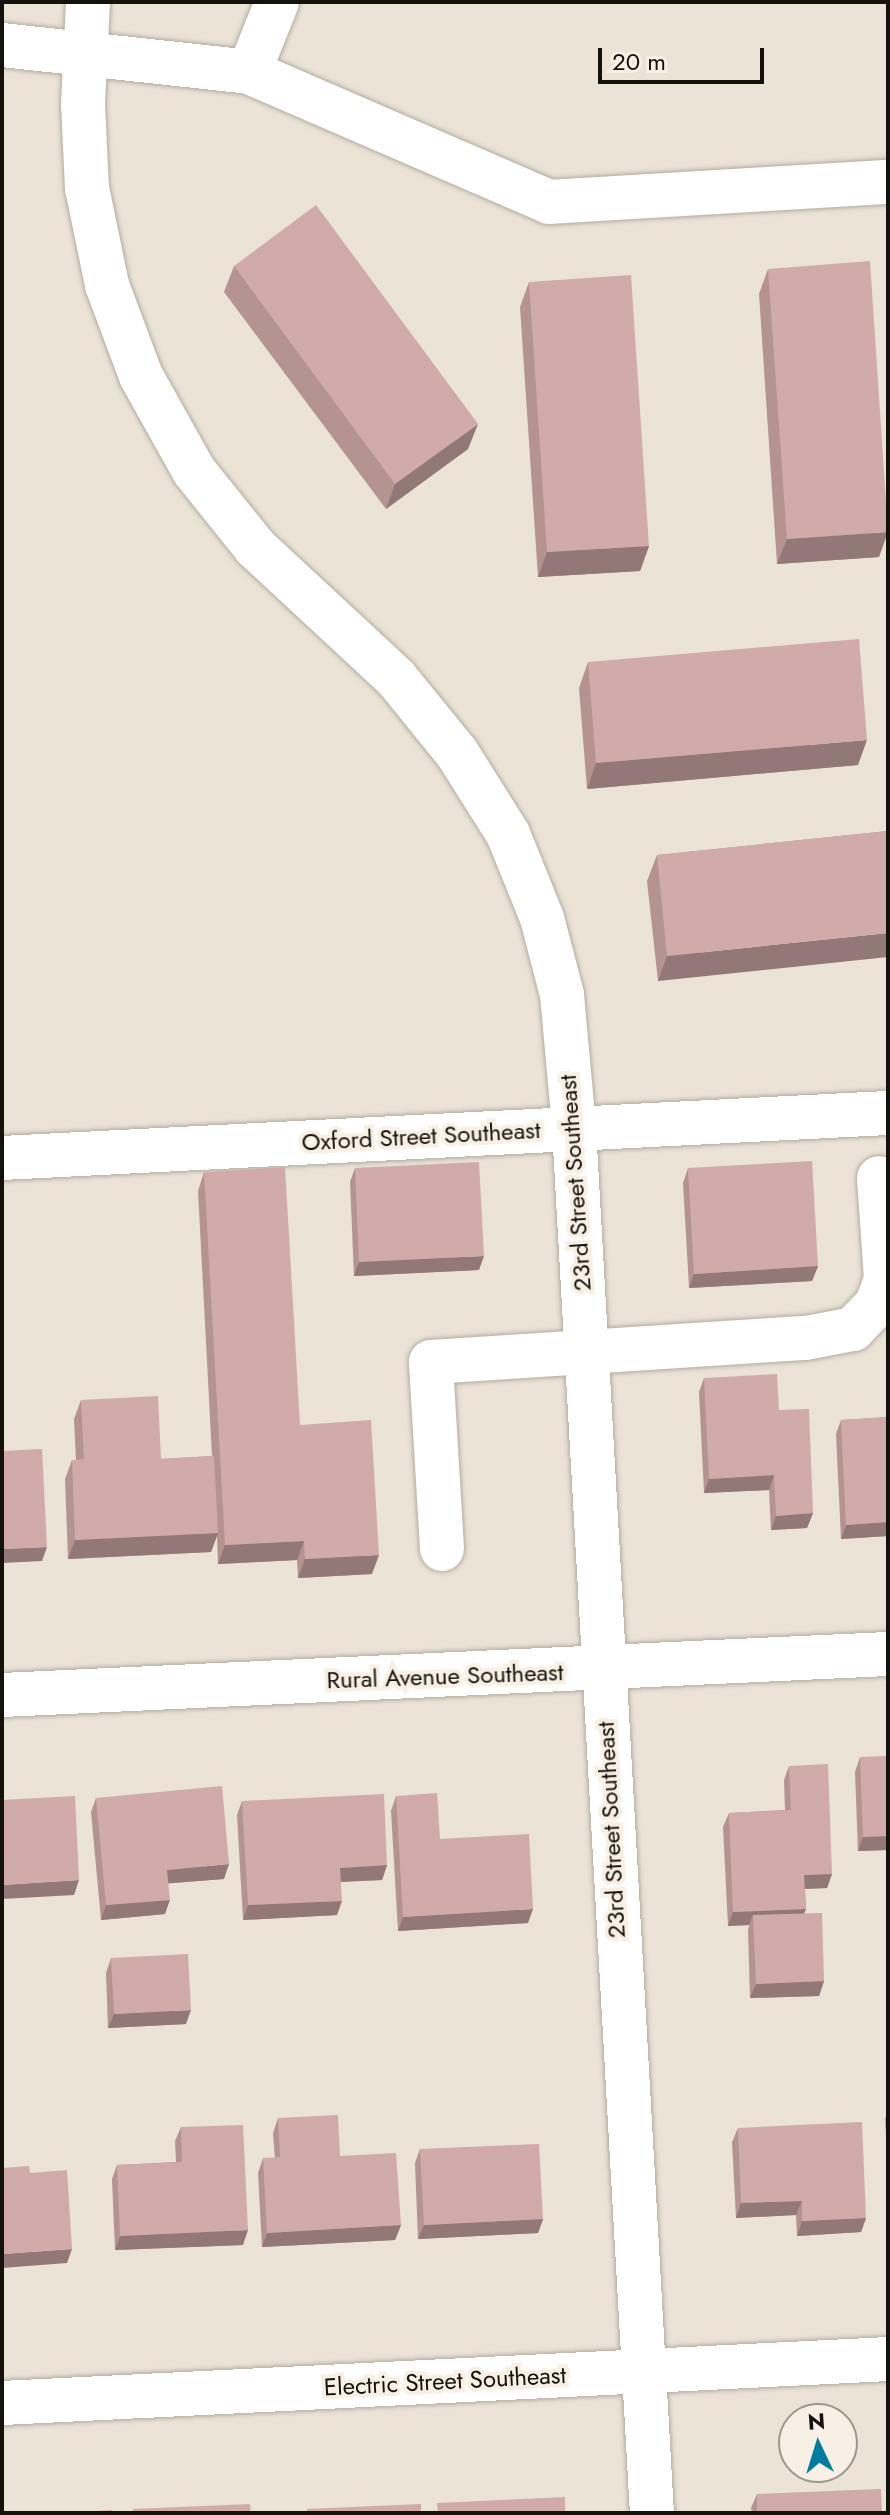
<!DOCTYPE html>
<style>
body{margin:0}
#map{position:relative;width:890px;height:2515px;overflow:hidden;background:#eae3d6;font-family:Jost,sans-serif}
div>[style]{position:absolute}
.roads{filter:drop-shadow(0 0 2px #b3aca0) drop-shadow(0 0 2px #b3aca0)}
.minor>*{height:44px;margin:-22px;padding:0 22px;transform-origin:22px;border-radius:22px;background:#fff}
.wall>*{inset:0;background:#b49391}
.shaded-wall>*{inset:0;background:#927876}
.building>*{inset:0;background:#d1aba9}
span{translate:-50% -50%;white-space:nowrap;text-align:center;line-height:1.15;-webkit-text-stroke:8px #f8f0e4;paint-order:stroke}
.street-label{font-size:24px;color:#15120e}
.frame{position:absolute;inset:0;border:4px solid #15120e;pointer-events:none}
.north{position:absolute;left:778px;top:2403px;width:80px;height:80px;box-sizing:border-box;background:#f8f0e4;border:2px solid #9d978e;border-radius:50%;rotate:356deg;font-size:22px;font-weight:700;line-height:32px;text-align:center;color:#15120e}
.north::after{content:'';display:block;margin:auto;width:28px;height:36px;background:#007ba2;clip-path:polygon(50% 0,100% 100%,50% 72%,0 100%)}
.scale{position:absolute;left:598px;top:48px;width:166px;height:36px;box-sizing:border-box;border:4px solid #15120e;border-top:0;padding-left:10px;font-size:24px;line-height:28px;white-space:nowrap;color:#15120e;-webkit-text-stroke:6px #f8f0e4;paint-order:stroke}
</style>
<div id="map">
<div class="roads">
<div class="minor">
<i style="left:88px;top:2px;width:102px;rotate:92.8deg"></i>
<i style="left:83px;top:104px;width:84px;rotate:87.3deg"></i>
<i style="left:87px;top:188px;width:99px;rotate:78.3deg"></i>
<i style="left:107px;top:285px;width:97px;rotate:69.5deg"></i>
<i style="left:141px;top:376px;width:109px;rotate:60.8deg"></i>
<i style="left:194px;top:471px;width:97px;rotate:51.2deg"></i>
<i style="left:255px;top:547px;width:192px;rotate:42.9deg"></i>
<i style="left:396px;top:678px;width:97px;rotate:50.9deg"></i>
<i style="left:457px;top:753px;width:96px;rotate:57.8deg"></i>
<i style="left:508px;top:834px;width:91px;rotate:68deg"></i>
<i style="left:542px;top:918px;width:80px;rotate:75.4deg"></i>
<i style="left:562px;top:995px;width:134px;rotate:84.8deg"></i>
<i style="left:574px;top:1128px;width:1387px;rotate:86.78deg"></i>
<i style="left:2px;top:45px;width:248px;rotate:6.2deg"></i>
<i style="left:249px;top:72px;width:327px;rotate:23.4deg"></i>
<i style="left:549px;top:202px;width:340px;rotate:-3.4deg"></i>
<i style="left:249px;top:72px;width:75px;rotate:-68.2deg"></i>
<i style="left:2px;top:1158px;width:887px;rotate:-2.91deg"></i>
<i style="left:442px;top:1549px;width:187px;rotate:-93.4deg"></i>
<i style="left:431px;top:1362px;width:376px;rotate:-3.7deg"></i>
<i style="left:806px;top:1338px;width:48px;rotate:-10.8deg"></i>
<i style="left:853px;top:1329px;width:35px;rotate:-46deg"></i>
<i style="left:877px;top:1304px;width:27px;rotate:-70deg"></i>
<i style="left:886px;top:1279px;width:101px;rotate:-94deg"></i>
<i style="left:2px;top:1695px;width:887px;rotate:-2.65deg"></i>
<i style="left:2px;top:2403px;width:887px;rotate:-2.84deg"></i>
</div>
</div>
<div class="wall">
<i style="clip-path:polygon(234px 266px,468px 449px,386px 509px,224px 292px)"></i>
<i style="clip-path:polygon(768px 269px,879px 557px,777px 564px,759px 294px)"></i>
<i style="clip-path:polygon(529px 282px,649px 546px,640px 571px,538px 577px,520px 307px)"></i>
<i style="clip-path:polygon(588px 662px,858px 765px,587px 789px,579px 688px)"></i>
<i style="clip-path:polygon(888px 831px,658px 981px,647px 881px,657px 855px)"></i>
<i style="clip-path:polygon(355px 1168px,479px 1270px,354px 1276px,350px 1182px)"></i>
<i style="clip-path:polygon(688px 1168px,818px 1266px,812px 1281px,689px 1288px,683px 1183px)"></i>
<i style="clip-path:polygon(204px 1172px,300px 1425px,372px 1574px,298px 1578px,297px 1560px,218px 1564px,217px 1536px,211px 1552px,68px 1559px,65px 1479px,72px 1460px,76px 1460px,74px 1419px,81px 1400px,161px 1459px,212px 1456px,198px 1191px)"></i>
<i style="clip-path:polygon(704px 1378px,779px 1410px,813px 1513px,807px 1528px,771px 1530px,769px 1490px,704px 1493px,699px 1392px)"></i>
<i style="clip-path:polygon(888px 1417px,888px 1536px,841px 1539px,836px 1434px,841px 1420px)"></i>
<i style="clip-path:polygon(860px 1757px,888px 1850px,858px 1851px,855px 1772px)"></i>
<i style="clip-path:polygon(789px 1766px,832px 1874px,827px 1888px,805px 1889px,806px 1909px,804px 1914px,824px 1981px,819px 1996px,750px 1998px,748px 1930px,749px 1925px,728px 1926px,723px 1827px,729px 1813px,785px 1810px,784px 1780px)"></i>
<i style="clip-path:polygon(396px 1796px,440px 1839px,528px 1923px,398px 1931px,391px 1811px)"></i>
<i style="clip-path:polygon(96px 1798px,224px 1879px,168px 1883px,165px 1914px,101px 1920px,91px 1812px)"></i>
<i style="clip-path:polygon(242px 1801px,387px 1865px,382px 1880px,341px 1882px,337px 1915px,243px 1920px,237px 1815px)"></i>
<i style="clip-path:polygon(111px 1958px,186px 2024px,108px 2028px,106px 1973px)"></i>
<i style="clip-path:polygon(888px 2110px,888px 2169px,885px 2119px)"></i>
<i style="clip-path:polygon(278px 2118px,340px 2156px,401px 2225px,395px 2240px,262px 2247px,258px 2173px,263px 2158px,275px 2158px,273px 2133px)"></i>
<i style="clip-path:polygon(181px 2127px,243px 2245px,115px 2250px,112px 2179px,117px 2165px,176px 2162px,175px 2141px)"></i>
<i style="clip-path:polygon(738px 2128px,866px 2218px,861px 2232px,797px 2236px,796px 2215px,736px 2218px,732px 2142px)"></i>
<i style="clip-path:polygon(420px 2149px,543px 2219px,538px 2233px,418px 2239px,415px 2163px)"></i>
<i style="clip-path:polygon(757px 2494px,882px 2513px,752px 2513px,751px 2508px)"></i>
</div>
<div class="shaded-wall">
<i style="clip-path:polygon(478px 424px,468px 449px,386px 509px,395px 484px)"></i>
<i style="clip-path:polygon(888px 532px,879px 557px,777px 564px,787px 539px)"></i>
<i style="clip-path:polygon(649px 546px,640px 571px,538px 577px,547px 552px)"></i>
<i style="clip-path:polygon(867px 740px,858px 765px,587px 789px,596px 763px)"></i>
<i style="clip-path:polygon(888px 933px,888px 957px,658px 981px,667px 956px)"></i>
<i style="clip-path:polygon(484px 1256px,479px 1270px,354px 1276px,359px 1262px)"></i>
<i style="clip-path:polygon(818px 1266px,812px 1281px,689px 1288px,694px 1274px)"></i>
<i style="clip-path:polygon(774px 1475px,769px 1490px,704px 1493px,709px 1479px)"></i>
<i style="clip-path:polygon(813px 1513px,807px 1528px,771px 1530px,776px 1516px)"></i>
<i style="clip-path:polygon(888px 1522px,888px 1536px,841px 1539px,846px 1525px)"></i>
<i style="clip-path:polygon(218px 1533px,211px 1552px,68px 1559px,75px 1540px)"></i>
<i style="clip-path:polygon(304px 1541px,297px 1560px,218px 1564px,225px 1545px)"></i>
<i style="clip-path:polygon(47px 1547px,42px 1561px,2px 1563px,2px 1549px)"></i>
<i style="clip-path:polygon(379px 1555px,372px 1574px,298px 1578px,305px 1559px)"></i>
<i style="clip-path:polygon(888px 1836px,888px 1850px,858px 1851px,863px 1837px)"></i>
<i style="clip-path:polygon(229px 1864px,224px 1879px,162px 1884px,167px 1870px)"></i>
<i style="clip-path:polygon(387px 1865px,382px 1880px,335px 1882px,340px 1868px)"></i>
<i style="clip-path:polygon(832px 1874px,827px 1888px,799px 1889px,804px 1875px)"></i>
<i style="clip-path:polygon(79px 1880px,74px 1895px,2px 1899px,2px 1885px)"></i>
<i style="clip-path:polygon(170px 1900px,165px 1914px,101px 1920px,106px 1905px)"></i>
<i style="clip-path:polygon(342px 1901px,337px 1915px,243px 1920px,248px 1905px)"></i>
<i style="clip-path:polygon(533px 1909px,528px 1923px,398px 1931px,403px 1917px)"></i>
<i style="clip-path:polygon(806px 1909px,800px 1923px,753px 1915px,749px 1925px,728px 1926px,733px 1912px)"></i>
<i style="clip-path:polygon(824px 1981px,819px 1996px,750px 1998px,756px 1984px)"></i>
<i style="clip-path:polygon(191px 2010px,186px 2024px,108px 2028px,114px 2014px)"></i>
<i style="clip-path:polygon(802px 2201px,796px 2215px,736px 2218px,741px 2203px)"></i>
<i style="clip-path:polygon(866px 2218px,861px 2232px,797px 2236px,802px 2221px)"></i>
<i style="clip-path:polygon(543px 2219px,538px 2233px,418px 2239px,424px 2225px)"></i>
<i style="clip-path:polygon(401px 2225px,395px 2240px,262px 2247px,267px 2233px)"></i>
<i style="clip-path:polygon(248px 2230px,243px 2245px,115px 2250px,120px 2236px)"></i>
<i style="clip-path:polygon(72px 2249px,67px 2263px,2px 2268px,2px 2254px)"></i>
</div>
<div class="building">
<i style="clip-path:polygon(316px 205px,478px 424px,395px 484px,234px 266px)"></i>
<i style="clip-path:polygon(870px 261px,888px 532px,787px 539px,768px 269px)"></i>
<i style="clip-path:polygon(631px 275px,649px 546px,547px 552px,529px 282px)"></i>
<i style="clip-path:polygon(859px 639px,867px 740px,596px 763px,588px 662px)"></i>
<i style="clip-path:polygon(888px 831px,888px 933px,667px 956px,657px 855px)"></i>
<i style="clip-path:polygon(812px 1161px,818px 1266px,694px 1274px,688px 1168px)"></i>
<i style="clip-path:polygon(479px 1162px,484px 1256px,359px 1262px,355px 1168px)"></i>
<i style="clip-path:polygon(285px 1167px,300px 1425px,371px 1420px,379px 1555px,305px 1559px,304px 1541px,225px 1545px,204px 1172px)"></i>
<i style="clip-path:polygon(777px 1374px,779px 1410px,809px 1409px,813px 1513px,776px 1516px,774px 1475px,709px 1479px,704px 1378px)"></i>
<i style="clip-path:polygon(158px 1396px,161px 1459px,214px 1456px,218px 1533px,75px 1540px,72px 1460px,84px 1459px,81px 1400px)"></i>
<i style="clip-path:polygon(888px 1417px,888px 1522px,846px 1525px,841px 1420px)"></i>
<i style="clip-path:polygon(42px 1449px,47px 1547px,2px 1549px,2px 1451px)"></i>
<i style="clip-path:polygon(888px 1756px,888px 1836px,863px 1837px,860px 1757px)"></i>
<i style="clip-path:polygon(828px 1764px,832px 1874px,804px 1875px,806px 1909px,733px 1912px,729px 1813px,791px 1810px,789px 1766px)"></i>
<i style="clip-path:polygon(222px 1786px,229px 1864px,167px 1870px,170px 1900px,106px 1905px,96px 1798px)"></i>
<i style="clip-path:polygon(437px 1793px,440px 1839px,529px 1834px,533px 1909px,403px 1917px,396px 1796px)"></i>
<i style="clip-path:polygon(384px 1794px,387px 1865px,340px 1868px,342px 1901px,248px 1905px,242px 1801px)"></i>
<i style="clip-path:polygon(75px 1796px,79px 1880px,2px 1885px,2px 1800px)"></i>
<i style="clip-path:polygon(822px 1913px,824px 1981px,756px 1984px,753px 1915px)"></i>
<i style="clip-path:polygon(188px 1954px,191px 2010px,114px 2014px,111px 1958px)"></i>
<i style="clip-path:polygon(338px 2115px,340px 2156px,396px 2153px,401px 2225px,267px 2233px,263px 2158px,280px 2157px,278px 2118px)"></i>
<i style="clip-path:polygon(862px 2122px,866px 2218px,802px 2221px,802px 2201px,741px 2203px,738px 2128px)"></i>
<i style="clip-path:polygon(243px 2125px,248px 2230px,120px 2236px,117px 2165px,182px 2162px,181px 2127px)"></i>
<i style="clip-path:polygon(539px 2144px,543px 2219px,424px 2225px,420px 2149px)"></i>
<i style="clip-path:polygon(29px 2166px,30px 2173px,67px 2170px,72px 2249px,2px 2254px,2px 2168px)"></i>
<i style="clip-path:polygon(881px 2489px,882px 2513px,757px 2513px,757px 2494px)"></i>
<i style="clip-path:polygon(565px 2497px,565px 2513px,438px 2513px,437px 2503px)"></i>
<i style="clip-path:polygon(250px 2504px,251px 2513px,133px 2513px,133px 2509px)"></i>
<i style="clip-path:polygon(421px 2504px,421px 2513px,307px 2513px,307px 2509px)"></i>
<i style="clip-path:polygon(112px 2510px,112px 2513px,65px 2513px)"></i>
</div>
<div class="street-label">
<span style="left:421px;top:1136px;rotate:-3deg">Oxford Street Southeast</span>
<span style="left:575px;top:1183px;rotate:-94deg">23rd Street Southeast</span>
<span style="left:445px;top:1676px;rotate:-2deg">Rural Avenue Southeast</span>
<span style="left:611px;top:1830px;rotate:-93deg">23rd Street Southeast</span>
<span style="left:445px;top:2381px;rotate:-3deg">Electric Street Southeast</span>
</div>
<div class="frame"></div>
<div class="north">N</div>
<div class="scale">20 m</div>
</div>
